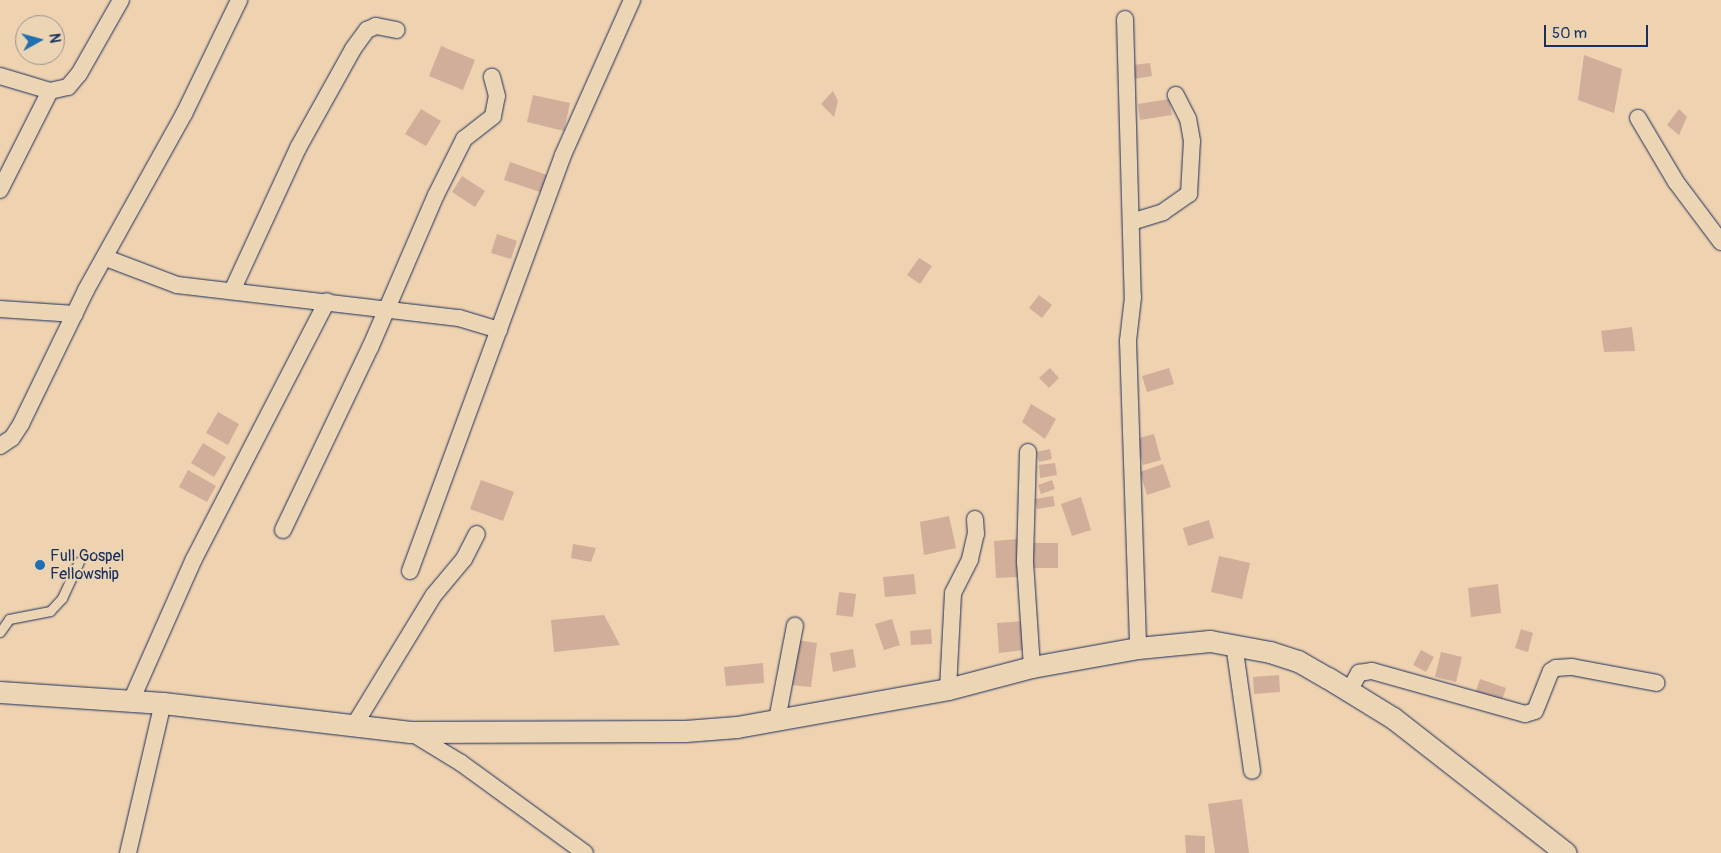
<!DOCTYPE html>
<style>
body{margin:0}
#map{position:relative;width:1721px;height:853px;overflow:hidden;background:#efd2b0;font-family:Pangolin,sans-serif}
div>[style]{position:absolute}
.building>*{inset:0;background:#d0ae9a}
.roads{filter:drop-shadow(0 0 1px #1b2f5e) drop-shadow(0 0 1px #1b2f5e)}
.service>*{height:9px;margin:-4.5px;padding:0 4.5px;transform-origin:4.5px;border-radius:4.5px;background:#ebd5b4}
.minor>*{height:16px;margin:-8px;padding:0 8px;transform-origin:8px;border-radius:8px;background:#ebd5b4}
.tertiary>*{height:21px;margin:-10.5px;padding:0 10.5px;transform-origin:10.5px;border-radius:10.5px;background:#ebd5b4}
.dots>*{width:14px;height:14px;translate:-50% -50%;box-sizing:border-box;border:2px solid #ebd5b4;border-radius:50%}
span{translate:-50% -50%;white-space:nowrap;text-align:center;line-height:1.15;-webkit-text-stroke:4px #ebd5b4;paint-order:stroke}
.poi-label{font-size:16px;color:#1b2f5e}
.left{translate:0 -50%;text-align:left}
.north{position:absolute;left:15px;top:15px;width:50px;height:50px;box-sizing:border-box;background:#ebd5b4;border:1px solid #989392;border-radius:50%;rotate:83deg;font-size:14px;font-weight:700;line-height:20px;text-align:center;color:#1b2f5e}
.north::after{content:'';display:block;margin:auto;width:18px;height:22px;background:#1f6fb2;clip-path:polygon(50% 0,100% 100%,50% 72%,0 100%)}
.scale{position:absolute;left:1544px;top:25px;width:104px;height:22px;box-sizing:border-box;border:2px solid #1b2f5e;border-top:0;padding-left:6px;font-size:15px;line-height:18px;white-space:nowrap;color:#1b2f5e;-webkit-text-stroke:4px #ebd5b4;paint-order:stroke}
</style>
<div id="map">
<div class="building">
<i style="clip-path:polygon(441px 46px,475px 60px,463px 90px,429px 76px)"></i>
<i style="clip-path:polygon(1584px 55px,1622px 69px,1614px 113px,1578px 100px)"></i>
<i style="clip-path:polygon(1150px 63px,1152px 76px,1134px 79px,1133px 65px)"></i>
<i style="clip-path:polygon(833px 91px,838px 101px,834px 117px,821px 104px)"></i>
<i style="clip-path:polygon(533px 95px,570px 103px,564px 131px,527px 122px)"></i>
<i style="clip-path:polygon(1169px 99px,1172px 115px,1140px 120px,1138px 104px)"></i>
<i style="clip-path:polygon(421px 109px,441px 121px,426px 146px,405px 134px)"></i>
<i style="clip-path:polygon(1679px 109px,1687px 117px,1679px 135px,1667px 125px)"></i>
<i style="clip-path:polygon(510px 162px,547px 175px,540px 192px,504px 180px)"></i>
<i style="clip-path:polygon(462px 176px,485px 191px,475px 207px,452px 192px)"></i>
<i style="clip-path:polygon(497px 234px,517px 241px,511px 259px,491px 253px)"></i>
<i style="clip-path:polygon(919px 258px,932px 266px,920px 284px,907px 275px)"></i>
<i style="clip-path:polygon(1039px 295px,1052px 305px,1042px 318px,1029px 308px)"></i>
<i style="clip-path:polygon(1632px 327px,1635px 351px,1604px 352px,1601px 331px)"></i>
<i style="clip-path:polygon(1050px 368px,1059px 378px,1049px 388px,1039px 378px)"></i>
<i style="clip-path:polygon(1169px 368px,1174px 384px,1147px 392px,1142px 376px)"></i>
<i style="clip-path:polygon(1031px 404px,1056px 419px,1045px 439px,1022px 422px)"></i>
<i style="clip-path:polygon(218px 412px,239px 424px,228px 445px,206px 433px)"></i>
<i style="clip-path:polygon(1154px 434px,1161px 460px,1143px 465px,1136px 439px)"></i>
<i style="clip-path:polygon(203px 443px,226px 457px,214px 477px,191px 463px)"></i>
<i style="clip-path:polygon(1050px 449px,1052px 459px,1039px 462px,1036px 452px)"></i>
<i style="clip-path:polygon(1055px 463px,1057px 475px,1040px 478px,1039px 465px)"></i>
<i style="clip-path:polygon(1163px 464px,1171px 487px,1147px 495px,1140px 472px)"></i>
<i style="clip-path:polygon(188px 470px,216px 486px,207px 502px,179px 487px)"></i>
<i style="clip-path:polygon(481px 480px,514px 492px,503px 521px,470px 509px)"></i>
<i style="clip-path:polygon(1052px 480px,1055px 489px,1041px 494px,1038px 485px)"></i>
<i style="clip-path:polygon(1053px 496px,1055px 506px,1037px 509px,1035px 499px)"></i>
<i style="clip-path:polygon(1081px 497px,1091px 530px,1072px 536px,1061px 504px)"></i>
<i style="clip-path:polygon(949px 516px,956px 548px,924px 555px,920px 522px)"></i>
<i style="clip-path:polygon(1209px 520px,1214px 538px,1188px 546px,1183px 528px)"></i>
<i style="clip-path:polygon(1019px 539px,1021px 577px,996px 578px,994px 541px)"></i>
<i style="clip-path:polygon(1032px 543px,1058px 543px,1058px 568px,1032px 568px)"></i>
<i style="clip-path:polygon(573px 544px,596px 548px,591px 562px,571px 558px)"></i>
<i style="clip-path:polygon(1219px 556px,1250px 563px,1242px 599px,1211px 592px)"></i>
<i style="clip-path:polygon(914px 574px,916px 594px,885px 597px,883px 577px)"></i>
<i style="clip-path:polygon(1498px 584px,1501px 613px,1471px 617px,1468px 588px)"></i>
<i style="clip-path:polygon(839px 592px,856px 594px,853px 617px,836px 615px)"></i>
<i style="clip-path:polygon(604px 615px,620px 645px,554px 652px,551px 620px)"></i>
<i style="clip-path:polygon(892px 619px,900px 645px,884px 650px,875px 624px)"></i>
<i style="clip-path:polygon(1023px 621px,1025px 650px,999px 653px,997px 623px)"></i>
<i style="clip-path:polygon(931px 629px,932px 644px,911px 645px,910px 631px)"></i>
<i style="clip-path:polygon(1521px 629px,1533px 633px,1528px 652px,1515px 648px)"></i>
<i style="clip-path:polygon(796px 640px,817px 643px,811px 687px,791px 685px)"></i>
<i style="clip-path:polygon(853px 649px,856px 667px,833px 672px,830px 653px)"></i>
<i style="clip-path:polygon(1421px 650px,1434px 657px,1426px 672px,1413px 665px)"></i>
<i style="clip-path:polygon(1441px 652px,1462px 657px,1456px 682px,1435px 677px)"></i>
<i style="clip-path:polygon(763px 663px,764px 683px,726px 686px,724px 667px)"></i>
<i style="clip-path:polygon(1279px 675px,1280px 692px,1254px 694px,1253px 677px)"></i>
<i style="clip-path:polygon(1480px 679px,1506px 688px,1500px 706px,1474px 697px)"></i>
<i style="clip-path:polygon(1242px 799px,1249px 853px,1215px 853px,1208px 804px)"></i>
<i style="clip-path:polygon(1185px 835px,1205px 836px,1205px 853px,1186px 853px)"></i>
</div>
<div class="roads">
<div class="service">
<i style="left:0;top:632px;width:16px;rotate:-55deg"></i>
<i style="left:9px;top:619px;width:42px;rotate:-11deg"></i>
<i style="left:50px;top:611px;width:18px;rotate:-47deg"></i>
<i style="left:62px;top:598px;width:40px;rotate:-65deg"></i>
</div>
<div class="minor">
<i style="left:1125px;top:19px;width:278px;rotate:88.4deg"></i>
<i style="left:1133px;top:297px;width:44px;rotate:96.5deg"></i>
<i style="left:1128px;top:341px;width:307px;rotate:88.1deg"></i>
<i style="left:0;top:76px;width:52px;rotate:16.7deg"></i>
<i style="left:50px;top:91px;width:18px;rotate:-13deg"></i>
<i style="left:68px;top:87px;width:17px;rotate:-50deg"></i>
<i style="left:79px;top:74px;width:85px;rotate:-60.4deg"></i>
<i style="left:1638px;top:118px;width:74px;rotate:59.3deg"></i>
<i style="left:1676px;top:182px;width:75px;rotate:53.1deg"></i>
<i style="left:0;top:190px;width:111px;rotate:-63.2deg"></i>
<i style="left:1131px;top:222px;width:34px;rotate:-17deg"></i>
<i style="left:1163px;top:212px;width:32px;rotate:-35deg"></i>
<i style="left:1189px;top:194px;width:53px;rotate:-86.8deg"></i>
<i style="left:1192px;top:141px;width:22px;rotate:-100deg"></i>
<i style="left:1188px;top:119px;width:27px;rotate:-117deg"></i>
<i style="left:106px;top:258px;width:76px;rotate:20.8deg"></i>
<i style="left:177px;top:285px;width:284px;rotate:6.7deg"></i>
<i style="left:459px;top:318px;width:42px;rotate:16.7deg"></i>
<i style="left:232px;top:291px;width:157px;rotate:-65.2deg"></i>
<i style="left:298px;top:148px;width:113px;rotate:-60.9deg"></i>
<i style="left:353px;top:49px;width:24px;rotate:-54deg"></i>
<i style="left:367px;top:30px;width:10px;rotate:-24deg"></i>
<i style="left:376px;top:26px;width:21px;rotate:11deg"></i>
<i style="left:0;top:309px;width:75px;rotate:3.8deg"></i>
<i style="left:0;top:446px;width:14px;rotate:-34deg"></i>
<i style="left:12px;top:438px;width:17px;rotate:-57deg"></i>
<i style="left:21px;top:424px;width:149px;rotate:-64.1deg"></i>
<i style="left:86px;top:290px;width:201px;rotate:-60.9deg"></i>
<i style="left:184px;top:114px;width:127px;rotate:-64.2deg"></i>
<i style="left:1028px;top:452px;width:110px;rotate:91.6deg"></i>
<i style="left:1025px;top:562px;width:105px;rotate:86.2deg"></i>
<i style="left:283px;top:530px;width:202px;rotate:-64.5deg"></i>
<i style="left:370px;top:348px;width:167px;rotate:-66.7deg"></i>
<i style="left:436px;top:195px;width:63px;rotate:-63.4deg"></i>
<i style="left:464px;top:139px;width:37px;rotate:-38deg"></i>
<i style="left:493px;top:116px;width:20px;rotate:-79deg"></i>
<i style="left:497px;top:96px;width:20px;rotate:-105deg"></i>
<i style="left:410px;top:571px;width:443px;rotate:-69.8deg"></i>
<i style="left:563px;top:155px;width:170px;rotate:-66deg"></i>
<i style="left:1234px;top:644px;width:128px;rotate:81.9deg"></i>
<i style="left:948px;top:689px;width:96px;rotate:-87deg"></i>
<i style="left:953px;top:593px;width:38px;rotate:-63deg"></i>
<i style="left:970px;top:559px;width:26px;rotate:-77deg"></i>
<i style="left:976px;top:534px;width:15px;rotate:-94deg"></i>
<i style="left:1349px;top:691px;width:21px;rotate:-61deg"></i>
<i style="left:1359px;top:673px;width:13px;rotate:-9deg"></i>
<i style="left:1372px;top:671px;width:159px;rotate:15.7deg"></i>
<i style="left:1525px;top:714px;width:10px;rotate:-17deg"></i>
<i style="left:1535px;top:711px;width:43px;rotate:-68.2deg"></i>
<i style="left:1551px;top:671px;width:6px;rotate:-31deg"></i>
<i style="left:1556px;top:668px;width:16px;rotate:-4deg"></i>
<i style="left:1572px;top:667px;width:86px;rotate:10.7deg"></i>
<i style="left:131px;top:701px;width:155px;rotate:-66.1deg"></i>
<i style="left:194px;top:559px;width:290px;rotate:-62.7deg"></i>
<i style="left:777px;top:720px;width:96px;rotate:-79.2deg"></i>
<i style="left:355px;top:724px;width:150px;rotate:-58.6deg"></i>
<i style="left:433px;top:596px;width:48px;rotate:-50deg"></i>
<i style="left:464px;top:559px;width:28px;rotate:-63deg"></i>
<i style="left:410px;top:732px;width:60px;rotate:31.3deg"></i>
<i style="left:461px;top:763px;width:153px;rotate:36deg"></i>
<i style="left:128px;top:853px;width:154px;rotate:-76.9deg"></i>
</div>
<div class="tertiary">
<i style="left:0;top:692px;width:163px;rotate:3.9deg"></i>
<i style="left:163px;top:703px;width:249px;rotate:6.7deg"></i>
<i style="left:410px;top:732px;width:275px;rotate:-0.2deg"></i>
<i style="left:685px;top:731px;width:52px;rotate:-4.4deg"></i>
<i style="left:737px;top:727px;width:214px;rotate:-10.2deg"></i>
<i style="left:948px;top:689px;width:87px;rotate:-14.7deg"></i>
<i style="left:1032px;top:667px;width:108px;rotate:-10.2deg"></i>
<i style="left:1138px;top:648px;width:72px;rotate:-5.6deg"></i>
<i style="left:1210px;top:641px;width:61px;rotate:10.4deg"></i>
<i style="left:1270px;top:652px;width:29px;rotate:18deg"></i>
<i style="left:1298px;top:661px;width:34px;rotate:30deg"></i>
<i style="left:1328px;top:678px;width:76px;rotate:31.6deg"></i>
<i style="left:1393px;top:718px;width:219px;rotate:38deg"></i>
</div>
</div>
<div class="dots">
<i style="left:40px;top:565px;background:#1f6fb2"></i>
</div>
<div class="poi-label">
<span class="left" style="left:50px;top:565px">Full Gospel<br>Fellowship</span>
</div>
<div class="north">N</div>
<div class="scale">50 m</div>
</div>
